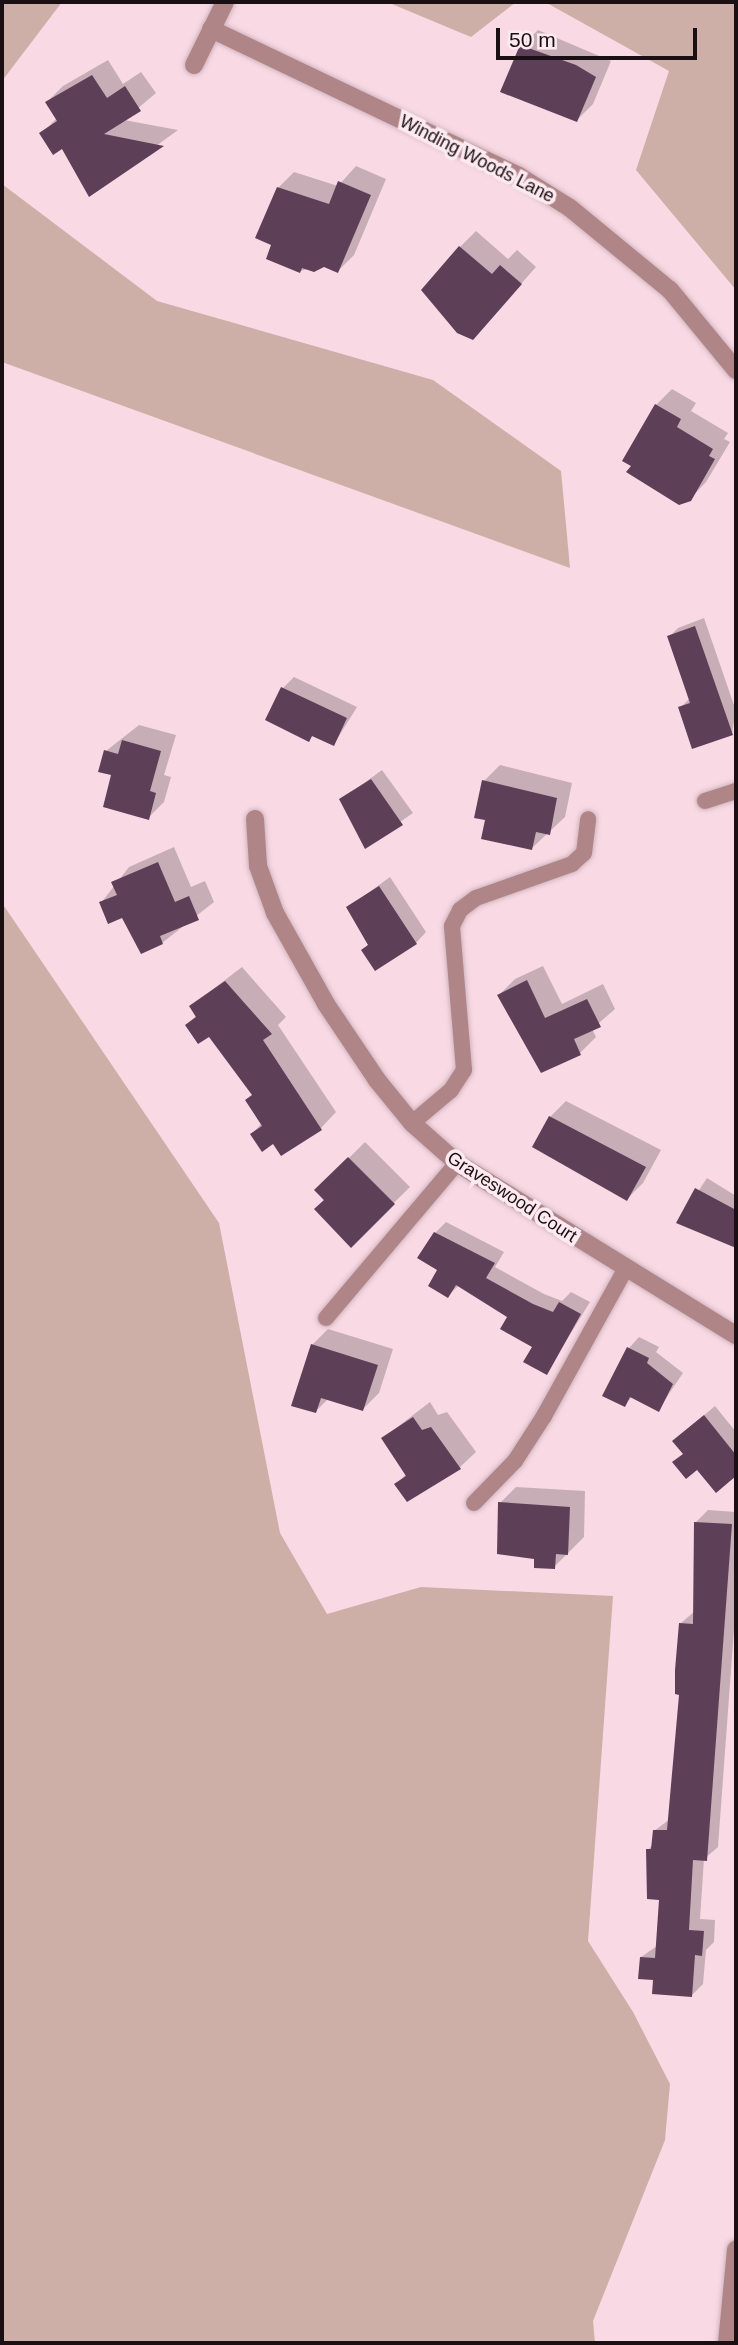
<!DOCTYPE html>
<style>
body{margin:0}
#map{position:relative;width:738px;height:2345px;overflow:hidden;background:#f8d9e4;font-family:Arial,sans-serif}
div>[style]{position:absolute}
.green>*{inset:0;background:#cdafa7}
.shadow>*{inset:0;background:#0003}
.building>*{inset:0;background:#5d3f58}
.roads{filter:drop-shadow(0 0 2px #d0b5bf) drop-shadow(0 0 2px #d0b5bf)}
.service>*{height:16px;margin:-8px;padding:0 8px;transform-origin:8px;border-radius:8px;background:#b08588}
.minor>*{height:18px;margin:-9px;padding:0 9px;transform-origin:9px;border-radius:9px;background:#b08588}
span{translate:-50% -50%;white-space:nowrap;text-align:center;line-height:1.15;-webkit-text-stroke:7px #fdeaf1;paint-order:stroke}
.street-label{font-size:18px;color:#1a1014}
.frame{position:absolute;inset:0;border:4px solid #1a1014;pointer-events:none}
.scale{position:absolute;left:496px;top:28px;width:201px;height:32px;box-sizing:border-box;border:4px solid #1a1014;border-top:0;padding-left:9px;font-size:21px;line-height:24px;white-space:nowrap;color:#1a1014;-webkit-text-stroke:5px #fdeaf1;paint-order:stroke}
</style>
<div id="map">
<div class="green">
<i style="clip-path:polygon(2px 2px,62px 2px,2px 81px)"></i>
<i style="clip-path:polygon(387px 2px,516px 2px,471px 37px)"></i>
<i style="clip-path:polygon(545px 2px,736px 2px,736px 290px,636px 170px,669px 71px)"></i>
<i style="clip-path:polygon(2px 184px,157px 301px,433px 380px,561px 471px,570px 568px,2px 362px)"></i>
<i style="clip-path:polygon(2px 903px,219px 1223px,280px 1533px,327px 1614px,421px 1587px,613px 1596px,588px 1941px,633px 2012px,670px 2084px,665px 2140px,593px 2321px,595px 2343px,2px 2343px)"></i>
</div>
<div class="shadow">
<i style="clip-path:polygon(538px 30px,611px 61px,593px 104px,577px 120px,522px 46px)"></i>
<i style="clip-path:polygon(108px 60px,123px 84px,141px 72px,156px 93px,124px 120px,178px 130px,90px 194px,62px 146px,42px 133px,57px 118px,47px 102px,63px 86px)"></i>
<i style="clip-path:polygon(356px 166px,386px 179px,354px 255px,338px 271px,324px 265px,300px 271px,273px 244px,278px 188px,294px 172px,338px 186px)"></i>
<i style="clip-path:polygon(476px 231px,508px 259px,517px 250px,536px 267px,473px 338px,460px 247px)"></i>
<i style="clip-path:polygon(672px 389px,696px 403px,691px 411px,728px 433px,724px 439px,730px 442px,706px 482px,690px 499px,656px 405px)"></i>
<i style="clip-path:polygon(704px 618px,736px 711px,732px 733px,680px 708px,690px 698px,669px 637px,678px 628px)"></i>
<i style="clip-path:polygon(294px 677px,357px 707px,334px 744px,314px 735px,309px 739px,283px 688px)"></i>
<i style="clip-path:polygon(139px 725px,176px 735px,164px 775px,171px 777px,164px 802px,148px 818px,113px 774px,106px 751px)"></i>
<i style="clip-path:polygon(500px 765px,572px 783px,565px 817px,532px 848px,487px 819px,484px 781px)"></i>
<i style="clip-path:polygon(382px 770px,413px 813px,365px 846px,341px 800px)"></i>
<i style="clip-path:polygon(174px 847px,191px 887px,205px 881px,214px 902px,162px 943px,101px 903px,129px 867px)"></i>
<i style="clip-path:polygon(390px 877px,426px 932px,416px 943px,363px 950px,369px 944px,349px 907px)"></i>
<i style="clip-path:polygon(543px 966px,562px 1004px,603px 984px,615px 1009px,592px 1029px,596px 1037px,580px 1053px,499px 995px,515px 979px)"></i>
<i style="clip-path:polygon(242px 967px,286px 1017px,278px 1025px,336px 1112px,321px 1128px,274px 1142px,252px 1134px,262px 1123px,253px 1094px,209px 1034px,187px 1025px,197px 1015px,191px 1006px)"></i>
<i style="clip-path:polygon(566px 1101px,661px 1150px,643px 1183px,627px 1199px,534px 1146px,550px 1117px)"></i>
<i style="clip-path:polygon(365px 1142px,410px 1187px,351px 1245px,317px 1190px)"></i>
<i style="clip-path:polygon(707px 1178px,736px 1196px,736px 1246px,678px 1222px)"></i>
<i style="clip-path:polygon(446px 1222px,504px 1252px,495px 1267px,544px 1294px,562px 1301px,571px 1292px,590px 1302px,547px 1372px,534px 1346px,510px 1316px,459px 1285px,448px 1296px,435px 1233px)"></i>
<i style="clip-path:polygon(328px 1329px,393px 1349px,379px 1393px,363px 1409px,329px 1398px,316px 1411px,312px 1345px)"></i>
<i style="clip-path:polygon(639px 1337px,659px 1347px,656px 1352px,683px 1373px,658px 1410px,633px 1396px,624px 1405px,629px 1348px)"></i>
<i style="clip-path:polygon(430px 1402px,438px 1415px,447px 1412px,476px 1452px,460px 1467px,407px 1500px,397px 1484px,406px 1474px,383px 1438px)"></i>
<i style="clip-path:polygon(715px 1406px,736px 1432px,736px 1474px,716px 1491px,697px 1468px,675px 1462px,684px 1453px,685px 1431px)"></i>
<i style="clip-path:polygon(516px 1487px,585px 1491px,584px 1537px,554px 1567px,536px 1558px,500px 1503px)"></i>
<i style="clip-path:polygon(708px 1510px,736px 1512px,736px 1602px,718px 1847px,704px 1859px,700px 1919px,715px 1920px,714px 1942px,706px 1950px,703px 1984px,691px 1996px,655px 1978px,641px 1957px,657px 1946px,661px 1898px,648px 1850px,653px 1844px,654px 1831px,670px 1819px,681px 1693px,681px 1623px,695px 1611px,696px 1522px)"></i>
</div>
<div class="building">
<i style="clip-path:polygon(520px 45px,576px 65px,596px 77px,577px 122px,500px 92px)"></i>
<i style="clip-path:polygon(92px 75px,107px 98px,125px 86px,141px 111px,104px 134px,164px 146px,89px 197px,62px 149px,53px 155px,39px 133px,57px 121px,45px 102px)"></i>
<i style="clip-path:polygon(338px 181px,371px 195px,338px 273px,324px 267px,314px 272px,302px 268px,300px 273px,266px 259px,271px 245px,255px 238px,277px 187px,329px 204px)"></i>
<i style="clip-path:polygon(459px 246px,492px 274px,500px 265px,522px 284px,473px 340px,457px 333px,421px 290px)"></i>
<i style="clip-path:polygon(655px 404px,681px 419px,677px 427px,713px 449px,709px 456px,715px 459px,691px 501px,679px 505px,626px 472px,631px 466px,622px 461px)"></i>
<i style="clip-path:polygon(695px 626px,733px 735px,692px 749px,678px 707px,690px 703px,667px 636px)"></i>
<i style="clip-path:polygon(281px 687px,347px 718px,334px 746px,312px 736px,309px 742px,265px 720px)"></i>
<i style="clip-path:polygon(122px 740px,161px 751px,150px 791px,156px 793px,149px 820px,103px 807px,111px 775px,98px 772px,104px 750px,118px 754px)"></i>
<i style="clip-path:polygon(371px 779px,403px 825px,365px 849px,339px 799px)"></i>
<i style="clip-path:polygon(482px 780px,557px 798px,550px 835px,536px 832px,532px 850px,481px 839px,485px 820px,474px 818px)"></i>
<i style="clip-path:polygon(158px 862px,175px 902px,189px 896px,199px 920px,160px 936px,163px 944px,141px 954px,122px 918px,108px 924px,99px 902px,117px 895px,111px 882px)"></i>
<i style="clip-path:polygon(379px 886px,417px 944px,375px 971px,361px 950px,368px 945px,346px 907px)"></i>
<i style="clip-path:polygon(527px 980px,545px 1018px,587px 999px,601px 1027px,574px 1039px,581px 1055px,541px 1073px,497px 995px)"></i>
<i style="clip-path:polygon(225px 981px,272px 1034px,263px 1040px,322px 1130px,281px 1156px,273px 1144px,262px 1152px,250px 1134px,262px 1126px,245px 1100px,252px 1095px,209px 1037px,198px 1044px,185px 1025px,196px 1017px,189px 1006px)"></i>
<i style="clip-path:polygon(549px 1116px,646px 1167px,627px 1201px,532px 1147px)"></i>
<i style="clip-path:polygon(348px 1157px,395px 1204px,351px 1248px,314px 1209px,324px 1200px,314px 1190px)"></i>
<i style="clip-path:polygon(695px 1188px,736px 1210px,736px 1248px,676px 1223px)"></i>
<i style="clip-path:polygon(434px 1232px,495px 1263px,486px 1278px,533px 1304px,553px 1312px,559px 1302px,581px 1314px,547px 1375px,523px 1362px,532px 1347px,500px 1329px,507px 1317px,456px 1285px,448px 1298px,428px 1286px,437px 1270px,417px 1258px)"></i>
<i style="clip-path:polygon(311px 1344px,378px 1365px,363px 1411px,321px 1398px,316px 1413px,291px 1406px)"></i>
<i style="clip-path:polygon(627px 1347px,649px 1358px,647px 1363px,673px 1384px,659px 1412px,630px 1397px,625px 1407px,602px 1396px)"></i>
<i style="clip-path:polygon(704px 1415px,736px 1455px,736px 1476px,716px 1493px,697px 1470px,686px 1479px,672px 1462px,683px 1454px,672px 1441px)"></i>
<i style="clip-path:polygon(413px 1417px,422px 1430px,431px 1427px,461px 1469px,407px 1502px,394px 1484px,406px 1476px,381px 1438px)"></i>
<i style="clip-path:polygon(498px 1502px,570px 1507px,568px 1555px,556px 1554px,555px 1569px,534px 1568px,534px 1559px,497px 1554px)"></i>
<i style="clip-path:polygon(694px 1522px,732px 1524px,707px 1861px,693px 1860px,689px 1930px,704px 1931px,702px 1956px,695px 1955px,692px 1997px,652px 1994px,653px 1980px,638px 1979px,640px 1957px,655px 1958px,659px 1900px,647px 1899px,646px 1849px,651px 1849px,653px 1830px,667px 1830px,679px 1695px,675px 1694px,675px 1670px,679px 1623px,693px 1624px)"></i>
</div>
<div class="roads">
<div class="service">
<i style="left:705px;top:801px;width:33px;rotate:-18deg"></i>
<i style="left:412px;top:1123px;width:51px;rotate:-40.2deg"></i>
<i style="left:451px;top:1090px;width:24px;rotate:-57deg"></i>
<i style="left:464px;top:1070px;width:144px;rotate:-94.8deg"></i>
<i style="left:452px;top:926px;width:18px;rotate:-63deg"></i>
<i style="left:460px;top:910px;width:20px;rotate:-37deg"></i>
<i style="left:476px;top:898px;width:102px;rotate:-19.5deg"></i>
<i style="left:572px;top:864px;width:16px;rotate:-43deg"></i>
<i style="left:584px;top:853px;width:34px;rotate:-83deg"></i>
<i style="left:326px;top:1318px;width:203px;rotate:-49.8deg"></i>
<i style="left:474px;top:1503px;width:59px;rotate:-45.7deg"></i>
<i style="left:515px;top:1461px;width:54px;rotate:-57.2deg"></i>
<i style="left:544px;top:1416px;width:167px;rotate:-61deg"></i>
</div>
<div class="minor">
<i style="left:211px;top:29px;width:341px;rotate:25.5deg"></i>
<i style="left:519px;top:176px;width:60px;rotate:32.1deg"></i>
<i style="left:570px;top:208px;width:129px;rotate:39.4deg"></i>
<i style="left:670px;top:290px;width:104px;rotate:50.5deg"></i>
<i style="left:194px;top:65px;width:70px;rotate:-63.8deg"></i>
<i style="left:255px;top:819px;width:47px;rotate:86.3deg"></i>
<i style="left:258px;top:866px;width:50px;rotate:70.1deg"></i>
<i style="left:275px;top:913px;width:104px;rotate:60.7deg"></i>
<i style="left:326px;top:1004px;width:92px;rotate:56.1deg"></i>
<i style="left:377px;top:1080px;width:55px;rotate:50.9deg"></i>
<i style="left:412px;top:1123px;width:60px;rotate:41.6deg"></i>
<i style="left:457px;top:1163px;width:328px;rotate:31.7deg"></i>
<i style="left:727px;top:2343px;width:94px;rotate:-84.5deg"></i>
</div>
</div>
<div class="street-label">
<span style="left:477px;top:159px;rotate:27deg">Winding Woods Lane</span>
<span style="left:512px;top:1197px;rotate:33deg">Graveswood Court</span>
</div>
<div class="frame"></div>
<div class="scale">50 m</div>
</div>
